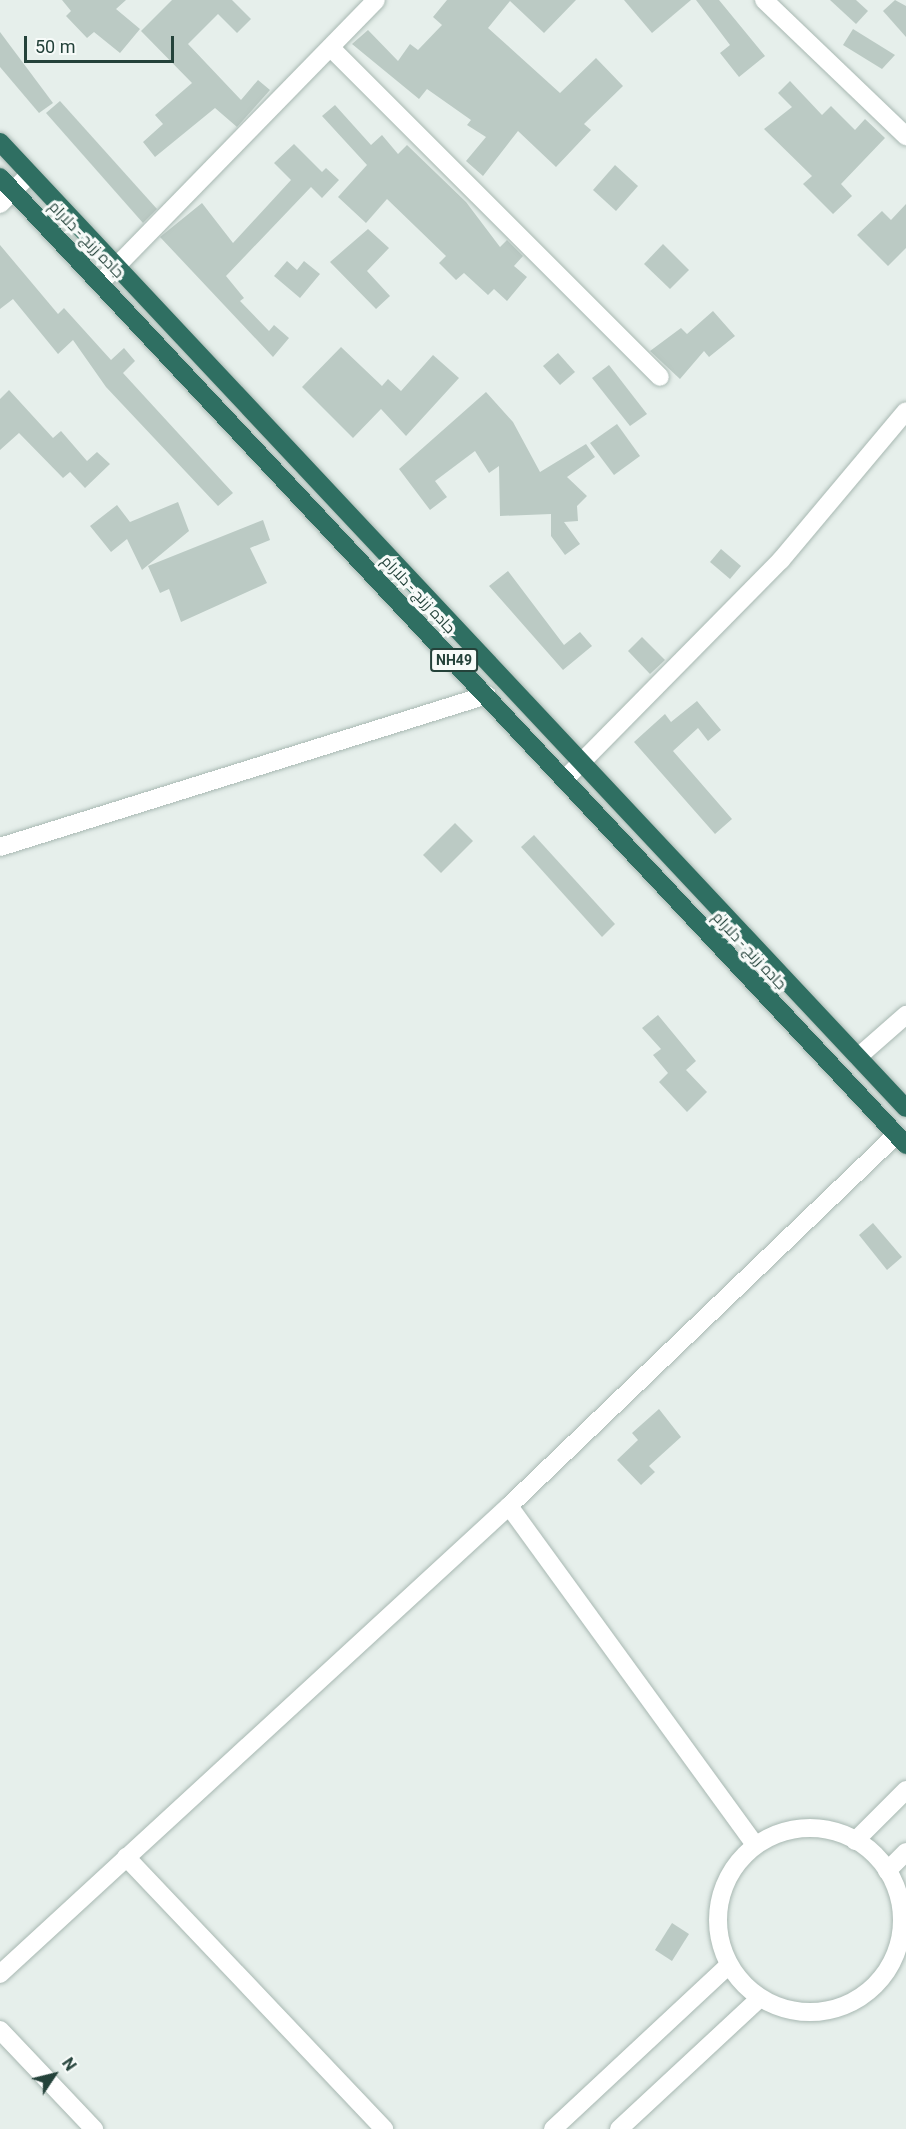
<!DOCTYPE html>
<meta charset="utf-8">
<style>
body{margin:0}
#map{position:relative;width:906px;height:2129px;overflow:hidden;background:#e6efeb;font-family:Roboto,Cairo,sans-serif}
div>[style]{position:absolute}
.building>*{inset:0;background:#bbcac4}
.roads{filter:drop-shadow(0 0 2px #a8b8b2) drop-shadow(0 0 2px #a8b8b2)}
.minor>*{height:18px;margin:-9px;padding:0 9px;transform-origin:9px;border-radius:9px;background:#fff}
.minor>.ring{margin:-9px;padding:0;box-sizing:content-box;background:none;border:18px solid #fff;border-radius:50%}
.highway>*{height:18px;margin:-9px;padding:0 9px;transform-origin:9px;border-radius:9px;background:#2f6f62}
span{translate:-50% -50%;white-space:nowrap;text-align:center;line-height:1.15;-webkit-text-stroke:6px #f7fbf9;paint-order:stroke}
.shield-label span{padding:2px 4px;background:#f7fbf9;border:2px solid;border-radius:4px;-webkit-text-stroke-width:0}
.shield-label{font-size:14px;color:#24423a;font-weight:700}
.street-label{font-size:15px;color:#24423a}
.north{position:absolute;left:24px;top:2045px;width:60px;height:60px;-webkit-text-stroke:4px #f7fbf9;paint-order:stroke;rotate:55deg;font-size:16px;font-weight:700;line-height:24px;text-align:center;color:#24423a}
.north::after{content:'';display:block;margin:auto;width:21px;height:27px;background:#24423a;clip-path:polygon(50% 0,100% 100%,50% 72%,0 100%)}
.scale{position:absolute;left:24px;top:36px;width:150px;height:27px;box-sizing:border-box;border:3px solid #24423a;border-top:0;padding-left:8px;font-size:18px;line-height:21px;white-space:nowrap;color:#24423a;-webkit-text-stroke:4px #f7fbf9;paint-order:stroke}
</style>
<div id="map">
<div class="building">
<i style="clip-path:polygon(62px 0,126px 0,116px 9px,140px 29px,120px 53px,94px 32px,87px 38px,66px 16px,71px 11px)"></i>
<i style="clip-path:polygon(172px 0,232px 0,251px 19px,237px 33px,218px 14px,188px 44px,241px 100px,258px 80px,270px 90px,237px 127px,215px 108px,155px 157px,143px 142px,163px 124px,155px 115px,192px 83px,141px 31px)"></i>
<i style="clip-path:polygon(447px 0,576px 0,544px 33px,510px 1px,488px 28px,560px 93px,596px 58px,623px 86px,584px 124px,591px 130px,556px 167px,518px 131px,483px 176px,466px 161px,486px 137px,467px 125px,471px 120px,427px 89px,419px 99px,352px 44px,368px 30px,398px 61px,410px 44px,418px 50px,442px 25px,433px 17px)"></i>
<i style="clip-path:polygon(624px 0,691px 0,652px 33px)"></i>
<i style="clip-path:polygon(696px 0,719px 0,765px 56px,739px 77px,720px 53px,730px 45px)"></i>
<i style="clip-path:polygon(830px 0,856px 0,868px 11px,856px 24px)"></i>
<i style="clip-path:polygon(895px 0,906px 6px,906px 37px,883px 11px)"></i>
<i style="clip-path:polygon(853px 29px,895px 55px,882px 69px,843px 45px)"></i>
<i style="clip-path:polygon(0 32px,53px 103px,39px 113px,0 67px)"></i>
<i style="clip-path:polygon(790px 81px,822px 115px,831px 106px,855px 130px,865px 119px,885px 138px,841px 184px,852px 196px,833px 214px,803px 184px,812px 176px,764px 129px,792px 107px,778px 93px)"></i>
<i style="clip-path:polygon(60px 101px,157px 209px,143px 223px,46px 113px)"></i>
<i style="clip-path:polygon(335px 105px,371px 145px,382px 135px,398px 154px,407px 145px,466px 202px,500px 247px,507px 240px,523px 256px,514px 266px,527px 277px,507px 301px,494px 289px,488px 295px,464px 273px,456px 280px,439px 263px,446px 256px,387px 199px,366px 223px,338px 197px,367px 165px,322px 116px)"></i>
<i style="clip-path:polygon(294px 144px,322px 172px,326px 168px,339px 180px,322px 198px,311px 187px,226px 276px,244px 298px,240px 301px,269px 331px,274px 325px,289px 338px,273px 357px,160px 237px,202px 203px,233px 243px,291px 180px,274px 163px)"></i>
<i style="clip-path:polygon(615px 165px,638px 186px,616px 211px,593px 190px)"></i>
<i style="clip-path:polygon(906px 204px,906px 248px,888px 266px,857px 235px,882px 211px,891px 220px)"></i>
<i style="clip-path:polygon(368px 229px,389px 248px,367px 271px,390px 296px,376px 309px,330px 262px)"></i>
<i style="clip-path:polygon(663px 244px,689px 270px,670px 289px,644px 264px)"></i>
<i style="clip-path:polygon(0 245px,58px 314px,64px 308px,111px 360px,124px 348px,135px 361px,123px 373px,233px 493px,218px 506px,106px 387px,73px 340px,58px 354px,13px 299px,0 309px)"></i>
<i style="clip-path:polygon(287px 261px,297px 270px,304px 261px,320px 274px,300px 298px,274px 276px)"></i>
<i style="clip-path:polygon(713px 311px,735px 336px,709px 357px,704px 351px,680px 379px,650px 351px,681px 328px,687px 334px)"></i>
<i style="clip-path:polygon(341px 347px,382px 386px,388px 379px,401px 391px,433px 355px,459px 378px,406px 436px,381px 409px,353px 438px,302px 387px)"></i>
<i style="clip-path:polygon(558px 353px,575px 372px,560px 385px,543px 366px)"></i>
<i style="clip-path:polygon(609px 365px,647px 414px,630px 426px,592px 378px)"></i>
<i style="clip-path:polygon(9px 390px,53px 438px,61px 431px,87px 461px,97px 452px,110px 464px,85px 488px,70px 472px,63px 478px,19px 433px,0 450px,0 399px)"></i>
<i style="clip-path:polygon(486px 392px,513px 422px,540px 472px,586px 444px,595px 457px,567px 477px,587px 496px,577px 506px,578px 521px,564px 522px,580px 544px,565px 555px,551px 536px,551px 514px,500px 516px,499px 466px,489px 473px,475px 451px,435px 481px,447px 497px,430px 510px,399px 469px)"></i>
<i style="clip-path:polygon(617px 424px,640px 456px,614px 475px,590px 443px)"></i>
<i style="clip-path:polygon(178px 502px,189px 531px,142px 570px,127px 539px,111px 552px,90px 526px,117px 505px,130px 522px)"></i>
<i style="clip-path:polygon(263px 520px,270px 540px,250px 548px,267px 583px,181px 622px,169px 589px,160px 593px,148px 566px)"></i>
<i style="clip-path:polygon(721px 549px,741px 566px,730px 579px,710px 562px)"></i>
<i style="clip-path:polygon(508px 571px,564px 645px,580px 632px,592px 646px,563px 670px,489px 586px)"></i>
<i style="clip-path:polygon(642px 637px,665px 660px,650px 674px,628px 651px)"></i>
<i style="clip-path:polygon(697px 701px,721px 730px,708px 741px,698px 728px,673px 751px,732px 819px,715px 834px,634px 742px,665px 714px,671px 722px)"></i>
<i style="clip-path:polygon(455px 823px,473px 841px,441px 873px,423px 855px)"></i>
<i style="clip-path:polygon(534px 835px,615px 924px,602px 937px,521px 847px)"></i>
<i style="clip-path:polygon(658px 1015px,696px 1061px,686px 1070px,707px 1092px,687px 1112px,659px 1082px,668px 1073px,653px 1055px,661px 1049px,642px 1028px)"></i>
<i style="clip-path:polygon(873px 1223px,902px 1257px,887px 1270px,859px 1235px)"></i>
<i style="clip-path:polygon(659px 1409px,681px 1437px,649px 1466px,655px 1472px,641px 1485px,617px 1460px,638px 1440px,632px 1433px)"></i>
<i style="clip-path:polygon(672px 1923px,689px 1934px,672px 1961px,655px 1950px)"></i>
</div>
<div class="roads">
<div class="minor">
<i style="left:764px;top:0;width:197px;rotate:43.8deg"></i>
<i style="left:331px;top:48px;width:465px;rotate:45deg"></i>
<i style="left:0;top:204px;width:42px;rotate:-45deg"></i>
<i style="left:102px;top:281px;width:392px;rotate:-45.7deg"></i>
<i style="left:565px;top:779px;width:308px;rotate:-45.4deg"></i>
<i style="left:781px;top:560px;width:194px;rotate:-50deg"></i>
<i style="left:0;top:847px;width:510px;rotate:-17.33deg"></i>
<i style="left:858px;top:1057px;width:64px;rotate:-41.2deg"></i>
<i style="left:509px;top:1506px;width:418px;rotate:54deg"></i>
<i class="ring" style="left:718px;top:1828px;width:166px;height:166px"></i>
<i style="left:855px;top:1841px;width:72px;rotate:-45deg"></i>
<i style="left:126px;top:1857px;width:375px;rotate:46.5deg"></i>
<i style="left:887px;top:1871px;width:27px;rotate:-45deg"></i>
<i style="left:0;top:1974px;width:691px;rotate:-42.6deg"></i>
<i style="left:509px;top:1506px;width:536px;rotate:-43.79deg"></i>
<i style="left:0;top:2030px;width:137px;rotate:46.5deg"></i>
<i style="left:553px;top:2129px;width:239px;rotate:-43deg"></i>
<i style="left:619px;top:2129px;width:191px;rotate:-42.9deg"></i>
</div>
<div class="highway">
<i style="left:0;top:142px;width:1324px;rotate:46.84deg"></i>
<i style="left:0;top:177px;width:1326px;rotate:46.89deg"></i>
</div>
</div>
<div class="shield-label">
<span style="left:454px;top:660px">NH49</span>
</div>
<div class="street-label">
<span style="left:86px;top:240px;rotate:46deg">جاده زرنج - دلارام</span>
<span style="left:418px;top:595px;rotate:47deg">جاده زرنج - دلارام</span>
<span style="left:749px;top:951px;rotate:47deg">جاده زرنج - دلارام</span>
</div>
<div class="north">N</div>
<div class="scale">50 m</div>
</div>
